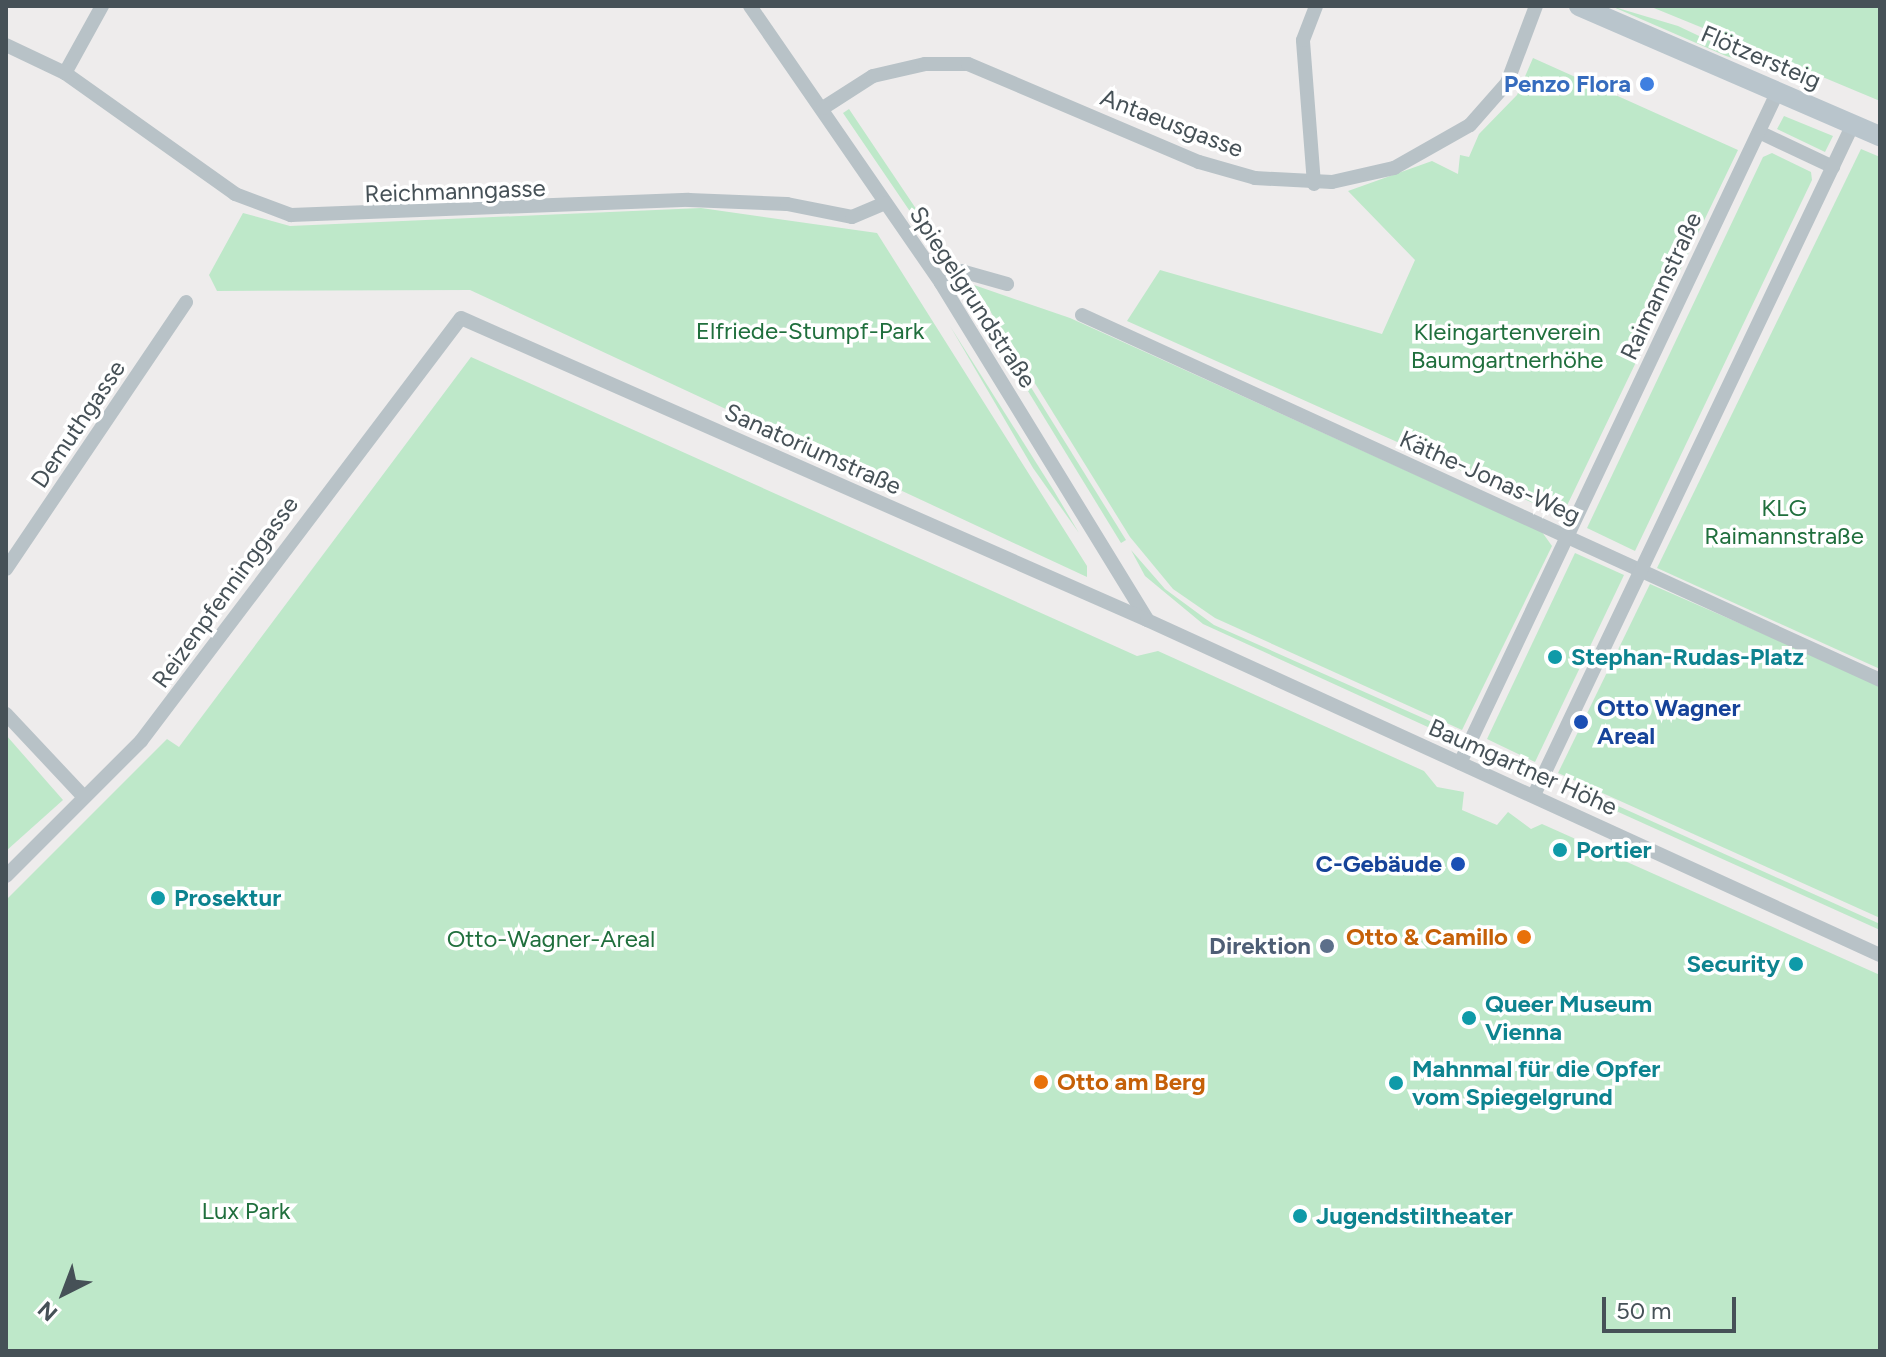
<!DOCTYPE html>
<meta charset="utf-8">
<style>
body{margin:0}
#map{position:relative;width:1886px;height:1357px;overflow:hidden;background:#eeecec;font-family:Figtree,sans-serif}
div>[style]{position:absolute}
.green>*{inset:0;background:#bee8c9}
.street>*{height:14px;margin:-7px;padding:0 7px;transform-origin:7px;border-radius:7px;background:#b8c2c7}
.secondary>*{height:20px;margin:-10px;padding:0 10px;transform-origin:10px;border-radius:10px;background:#b9c5cc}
.dots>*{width:22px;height:22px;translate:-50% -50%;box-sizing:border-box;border:4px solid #fff;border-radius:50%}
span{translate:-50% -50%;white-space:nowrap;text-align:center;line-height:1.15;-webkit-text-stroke:7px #fff;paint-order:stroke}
.street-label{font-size:24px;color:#465157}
.shop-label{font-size:24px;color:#366cbe;font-weight:700}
.right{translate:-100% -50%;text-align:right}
.park-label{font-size:24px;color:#206f3d}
.culture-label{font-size:24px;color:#0d838f;font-weight:700}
.left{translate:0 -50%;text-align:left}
.transit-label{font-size:24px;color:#164399;font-weight:700}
.food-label{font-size:24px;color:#c56008;font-weight:700}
.service-label{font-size:24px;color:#4e5e75;font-weight:700}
.frame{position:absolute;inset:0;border:8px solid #465157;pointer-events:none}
.north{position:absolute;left:24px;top:1253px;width:80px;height:80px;-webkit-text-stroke:6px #fff;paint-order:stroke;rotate:222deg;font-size:22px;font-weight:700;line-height:32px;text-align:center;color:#465157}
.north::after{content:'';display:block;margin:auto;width:28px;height:36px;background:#465157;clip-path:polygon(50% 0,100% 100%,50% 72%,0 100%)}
.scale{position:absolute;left:1602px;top:1297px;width:134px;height:36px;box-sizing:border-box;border:4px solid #465157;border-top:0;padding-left:10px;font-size:24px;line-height:28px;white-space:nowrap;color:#465157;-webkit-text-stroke:6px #fff;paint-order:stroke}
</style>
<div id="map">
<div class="green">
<i style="clip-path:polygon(1611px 6px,1678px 26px,1771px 70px,1726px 56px)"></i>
<i style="clip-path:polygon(1649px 6px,1880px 6px,1880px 101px,1825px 78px)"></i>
<i style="clip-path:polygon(1533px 58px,1738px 150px,1562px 516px,1127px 321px,1160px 270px,1382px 334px,1415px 260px,1348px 191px,1432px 161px,1458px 174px,1460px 155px,1469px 157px,1479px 134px,1517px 95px)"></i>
<i style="clip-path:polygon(849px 109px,935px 237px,942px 245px,924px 232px,843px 113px)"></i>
<i style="clip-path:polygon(1784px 116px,1833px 136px,1825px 152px,1777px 129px)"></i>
<i style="clip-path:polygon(1861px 149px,1880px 157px,1880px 669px,1657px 568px)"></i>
<i style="clip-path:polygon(1772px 153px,1811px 172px,1812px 180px,1635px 551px,1587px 528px,1763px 157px)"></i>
<i style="clip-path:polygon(701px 208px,877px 233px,1087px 566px,1087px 577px,470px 290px,217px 291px,209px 275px,243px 213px,290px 226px)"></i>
<i style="clip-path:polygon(974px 285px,1070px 318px,1542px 532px,1552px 546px,1462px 730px,1215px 618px,1173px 589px,1130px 537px)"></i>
<i style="clip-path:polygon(950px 326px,1054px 491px,1079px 533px,1033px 468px)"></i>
<i style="clip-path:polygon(1004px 344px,1126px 540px,1121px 543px,1001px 347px)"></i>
<i style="clip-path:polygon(471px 357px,1137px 656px,1158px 651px,1424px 771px,1437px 787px,1464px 792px,1462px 810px,1497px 825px,1508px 812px,1531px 829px,1542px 824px,1880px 975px,1880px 1351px,6px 1351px,6px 900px,167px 739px,179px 747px)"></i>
<i style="clip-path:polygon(1131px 550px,1165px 589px,1214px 625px,1450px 730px,1454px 739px,1203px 624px,1145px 576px)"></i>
<i style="clip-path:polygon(1575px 553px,1624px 575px,1535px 762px,1487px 739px)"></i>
<i style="clip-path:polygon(1650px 584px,1880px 685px,1880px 918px,1558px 773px)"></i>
<i style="clip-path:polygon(6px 735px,63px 800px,6px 851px)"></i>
<i style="clip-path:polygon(1607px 801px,1880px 924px,1880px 930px,1605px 806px)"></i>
</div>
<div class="street">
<i style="left:750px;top:6px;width:336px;rotate:55.4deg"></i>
<i style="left:941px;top:283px;width:394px;rotate:58.5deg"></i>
<i style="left:6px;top:45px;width:65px;rotate:25.4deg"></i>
<i style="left:65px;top:73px;width:209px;rotate:35.4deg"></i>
<i style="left:235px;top:194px;width:60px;rotate:20.6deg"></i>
<i style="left:291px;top:215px;width:398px;rotate:-2.2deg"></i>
<i style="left:689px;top:200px;width:98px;rotate:2.3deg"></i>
<i style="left:787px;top:204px;width:66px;rotate:11.3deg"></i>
<i style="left:852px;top:217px;width:36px;rotate:-23deg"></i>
<i style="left:65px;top:73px;width:77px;rotate:-61.1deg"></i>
<i style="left:823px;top:108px;width:59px;rotate:-32.6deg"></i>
<i style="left:873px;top:76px;width:53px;rotate:-13deg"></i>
<i style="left:925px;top:64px;width:43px"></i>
<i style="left:968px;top:64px;width:251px;rotate:23deg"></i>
<i style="left:1199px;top:162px;width:58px;rotate:15.9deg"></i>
<i style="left:1255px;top:178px;width:77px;rotate:3deg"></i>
<i style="left:1332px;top:182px;width:64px;rotate:-12.7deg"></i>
<i style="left:1394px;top:168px;width:87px;rotate:-29.5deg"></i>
<i style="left:1470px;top:125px;width:56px;rotate:-48.6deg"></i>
<i style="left:1507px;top:83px;width:82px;rotate:-69.4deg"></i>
<i style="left:1759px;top:132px;width:82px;rotate:25.3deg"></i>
<i style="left:1314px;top:184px;width:144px;rotate:-94.4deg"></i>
<i style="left:1303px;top:40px;width:36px;rotate:-69deg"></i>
<i style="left:941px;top:283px;width:23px;rotate:-31deg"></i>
<i style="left:961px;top:271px;width:48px;rotate:15.8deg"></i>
<i style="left:1082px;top:315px;width:878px;rotate:24.58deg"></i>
<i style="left:6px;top:569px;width:322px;rotate:-56deg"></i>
<i style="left:6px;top:714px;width:114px;rotate:46.8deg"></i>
<i style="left:1460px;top:763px;width:743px;rotate:-64.68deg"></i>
<i style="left:1534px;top:795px;width:743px;rotate:-64.57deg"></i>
<i style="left:6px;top:876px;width:191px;rotate:-45deg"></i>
<i style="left:141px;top:741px;width:530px;rotate:-52.89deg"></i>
<i style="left:461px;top:318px;width:750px;rotate:23.76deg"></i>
<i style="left:1147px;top:620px;width:806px;rotate:24.56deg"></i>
</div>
<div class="secondary">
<i style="left:1579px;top:6px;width:328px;rotate:23.4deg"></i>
</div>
<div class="dots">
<i style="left:1647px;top:84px;background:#3f7fe0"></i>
<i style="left:1555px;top:657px;background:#0f9aa8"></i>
<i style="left:1581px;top:722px;background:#1a4fb4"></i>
<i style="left:1560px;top:850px;background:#0f9aa8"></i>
<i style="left:1458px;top:864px;background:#1a4fb4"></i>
<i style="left:158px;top:898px;background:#0f9aa8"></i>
<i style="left:1524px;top:937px;background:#e8710a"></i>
<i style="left:1327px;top:946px;background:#5c6f8a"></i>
<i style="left:1796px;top:964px;background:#0f9aa8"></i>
<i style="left:1469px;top:1018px;background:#0f9aa8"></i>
<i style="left:1041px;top:1082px;background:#e8710a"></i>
<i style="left:1396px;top:1083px;background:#0f9aa8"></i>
<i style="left:1300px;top:1216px;background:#0f9aa8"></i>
</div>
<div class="street-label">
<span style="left:1761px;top:57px;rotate:23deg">Flötzersteig</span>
<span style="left:1172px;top:123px;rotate:21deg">Antaeusgasse</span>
<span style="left:455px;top:191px;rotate:-2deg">Reichmanngasse</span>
<span style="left:1661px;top:286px;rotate:-65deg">Raimannstraße</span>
<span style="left:973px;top:297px;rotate:57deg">Spiegelgrundstraße</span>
<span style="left:78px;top:424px;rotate:-56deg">Demuthgasse</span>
<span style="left:813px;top:449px;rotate:24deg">Sanatoriumstraße</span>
<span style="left:1490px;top:477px;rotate:24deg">Käthe-Jonas-Weg</span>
<span style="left:225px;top:592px;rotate:-54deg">Reizenpfenninggasse</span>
<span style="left:1523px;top:767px;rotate:24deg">Baumgartner Höhe</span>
</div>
<div class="shop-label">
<span class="right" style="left:1631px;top:84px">Penzo Flora</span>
</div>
<div class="park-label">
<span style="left:810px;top:331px">Elfriede-Stumpf-Park</span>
<span style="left:1507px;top:346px">Kleingartenverein<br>Baumgartnerhöhe</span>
<span style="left:1784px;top:522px">KLG<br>Raimannstraße</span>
<span style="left:551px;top:939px">Otto-Wagner-Areal</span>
<span style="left:246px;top:1211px">Lux Park</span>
</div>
<div class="culture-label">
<span class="left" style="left:1571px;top:657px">Stephan-Rudas-Platz</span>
<span class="left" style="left:1576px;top:850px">Portier</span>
<span class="left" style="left:174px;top:898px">Prosektur</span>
<span class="right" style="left:1780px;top:964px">Security</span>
<span class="left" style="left:1485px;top:1018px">Queer Museum<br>Vienna</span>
<span class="left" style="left:1412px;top:1083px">Mahnmal für die Opfer<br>vom Spiegelgrund</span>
<span class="left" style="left:1316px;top:1216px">Jugendstiltheater</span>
</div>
<div class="transit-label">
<span class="left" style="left:1597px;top:722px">Otto Wagner<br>Areal</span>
<span class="right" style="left:1442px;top:864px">C-Gebäude</span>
</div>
<div class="food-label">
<span class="right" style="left:1508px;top:937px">Otto &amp; Camillo</span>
<span class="left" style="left:1057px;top:1082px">Otto am Berg</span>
</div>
<div class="service-label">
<span class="right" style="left:1311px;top:946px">Direktion</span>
</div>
<div class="frame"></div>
<div class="north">N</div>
<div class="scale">50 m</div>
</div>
